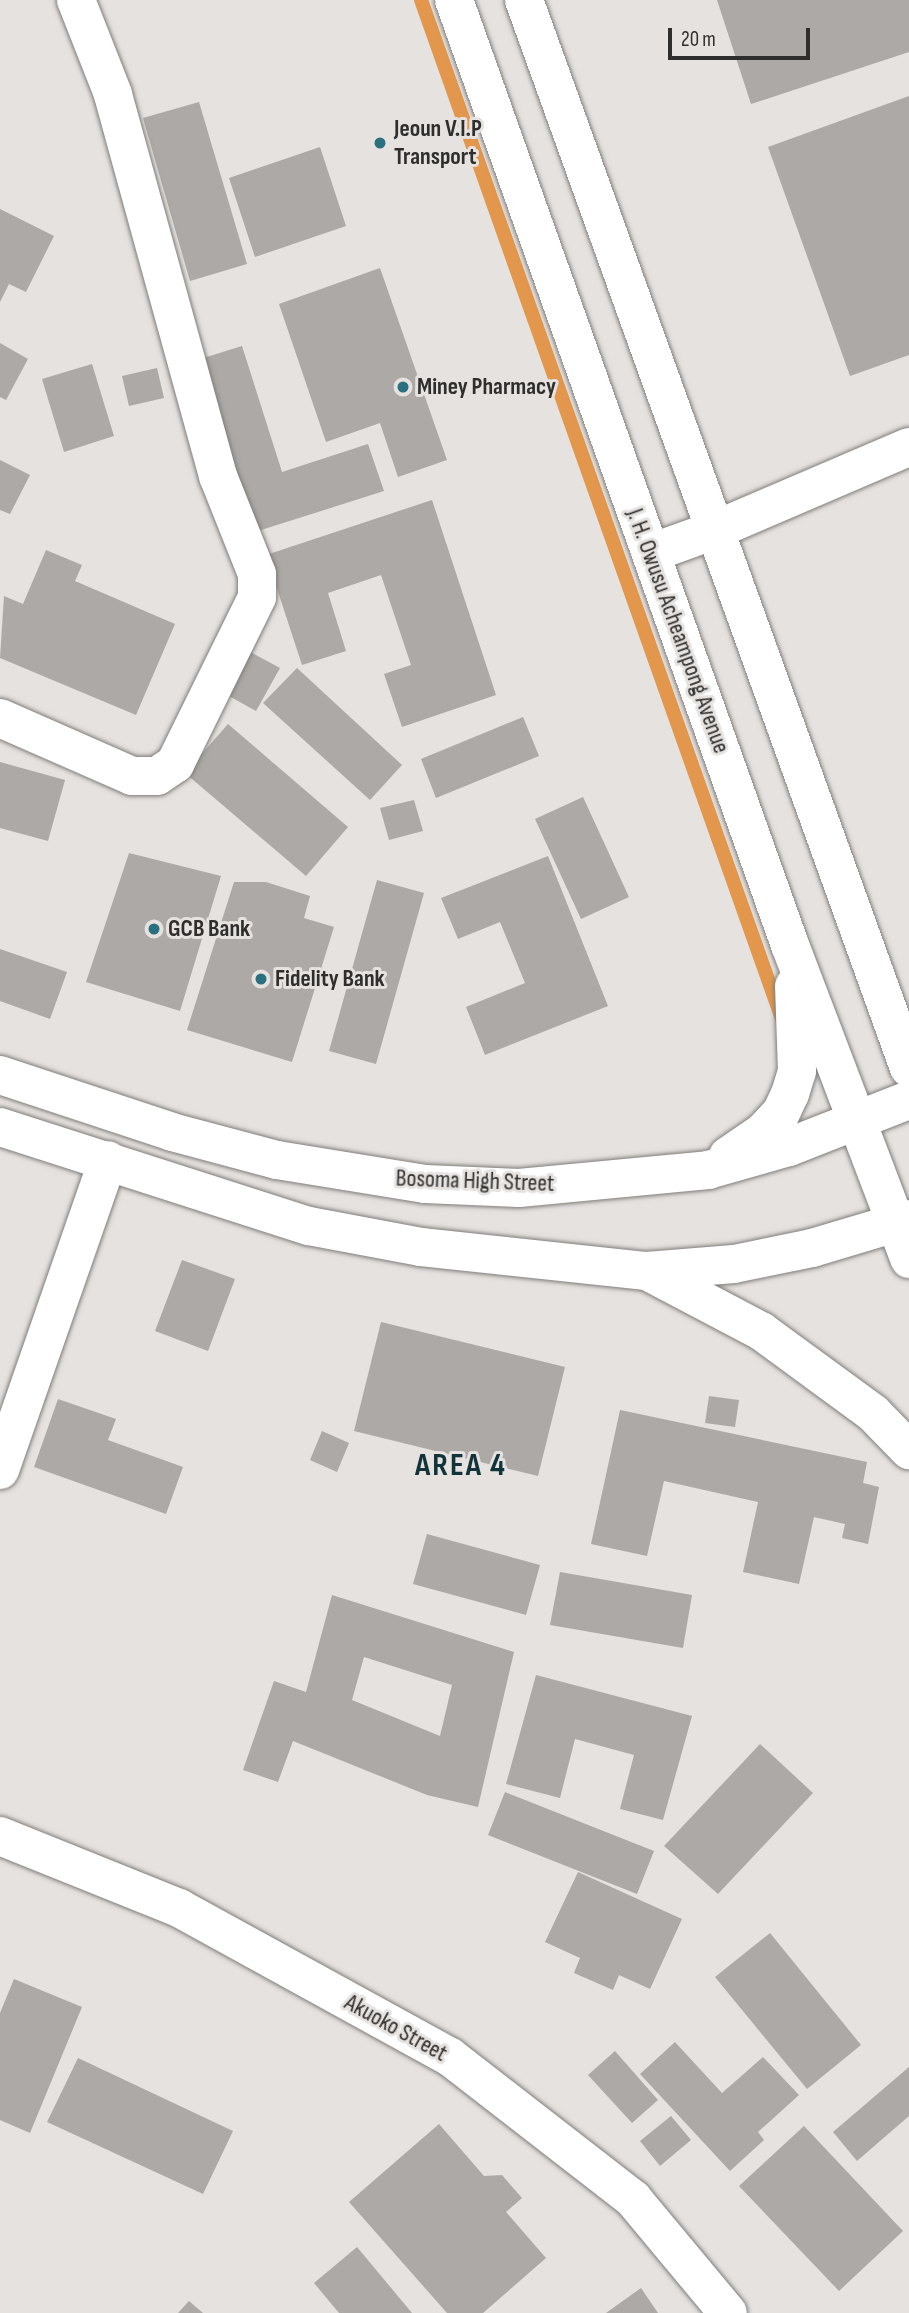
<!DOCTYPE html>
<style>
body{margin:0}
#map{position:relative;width:909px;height:2313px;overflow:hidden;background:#e5e2df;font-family:"Sofia Sans Condensed",sans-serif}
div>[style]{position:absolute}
.stream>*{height:14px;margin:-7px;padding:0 7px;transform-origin:7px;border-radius:7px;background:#e2974d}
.building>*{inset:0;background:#aca9a6}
.roads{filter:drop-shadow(0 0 2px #807d7a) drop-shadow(0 0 2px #807d7a)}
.minor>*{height:38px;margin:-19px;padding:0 19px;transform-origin:19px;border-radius:19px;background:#fff}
.tertiary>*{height:38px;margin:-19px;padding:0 19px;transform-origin:19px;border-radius:19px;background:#fff}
.dots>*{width:19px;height:19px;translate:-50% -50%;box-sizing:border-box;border:4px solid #e5e2df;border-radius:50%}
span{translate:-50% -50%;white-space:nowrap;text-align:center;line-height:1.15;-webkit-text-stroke:6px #e5e2df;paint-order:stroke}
.poi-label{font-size:24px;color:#302e2d;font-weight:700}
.left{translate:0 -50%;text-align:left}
.street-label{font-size:24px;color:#302e2d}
.district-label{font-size:32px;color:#123339;font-weight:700;letter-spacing:2px}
.scale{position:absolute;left:668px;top:28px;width:142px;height:32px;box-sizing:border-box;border:4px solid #302e2d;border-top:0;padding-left:9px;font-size:21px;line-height:24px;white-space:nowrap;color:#302e2d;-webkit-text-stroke:5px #e5e2df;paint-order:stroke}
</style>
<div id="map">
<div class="stream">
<i style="left:421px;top:0;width:1081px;rotate:70.49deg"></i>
</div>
<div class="building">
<i style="clip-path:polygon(717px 0,909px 0,909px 52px,751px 104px)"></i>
<i style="clip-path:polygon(909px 96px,909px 355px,850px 376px,768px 147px)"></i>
<i style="clip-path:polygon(199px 102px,247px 264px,190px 281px,143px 118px)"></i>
<i style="clip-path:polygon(320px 147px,346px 226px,255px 257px,229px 178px)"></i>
<i style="clip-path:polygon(0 209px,54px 236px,26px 292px,9px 284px,0 302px)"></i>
<i style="clip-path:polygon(380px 268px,447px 460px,398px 477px,380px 423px,326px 442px,279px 304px)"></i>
<i style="clip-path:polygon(0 343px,28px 359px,6px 400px,0 397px)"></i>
<i style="clip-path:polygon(242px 346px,282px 472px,368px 444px,384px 491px,252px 533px,197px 360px)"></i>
<i style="clip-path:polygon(92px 364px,114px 436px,64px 452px,42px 379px)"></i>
<i style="clip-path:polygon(157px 368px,164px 398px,129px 406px,122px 376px)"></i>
<i style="clip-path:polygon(0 460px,30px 475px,10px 514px,0 510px)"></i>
<i style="clip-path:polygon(432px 500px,496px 695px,402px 727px,384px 674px,411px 665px,381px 575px,328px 593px,346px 651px,302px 665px,266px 555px)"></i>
<i style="clip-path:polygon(46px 550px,82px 565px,75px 581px,175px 624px,136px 715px,0 658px,4px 596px,23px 604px)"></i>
<i style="clip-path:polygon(243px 648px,280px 668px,256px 711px,220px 691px)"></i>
<i style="clip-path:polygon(297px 668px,402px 765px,370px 800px,263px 703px)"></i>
<i style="clip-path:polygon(523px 717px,539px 756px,436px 798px,421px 759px)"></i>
<i style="clip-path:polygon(228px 724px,348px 827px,306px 876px,185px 773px)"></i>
<i style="clip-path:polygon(0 762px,65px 780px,48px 841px,0 828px)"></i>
<i style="clip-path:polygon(583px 797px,629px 897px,581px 919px,535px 819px)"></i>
<i style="clip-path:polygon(414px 800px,423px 831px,389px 840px,380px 808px)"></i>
<i style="clip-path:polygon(129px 853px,221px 876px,180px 1011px,86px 982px)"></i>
<i style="clip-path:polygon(548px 856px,608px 1006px,485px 1055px,466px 1007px,525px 983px,500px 922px,458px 939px,441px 898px)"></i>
<i style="clip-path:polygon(377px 880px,424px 893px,376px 1064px,329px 1051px)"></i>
<i style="clip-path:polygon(234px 882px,266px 882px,310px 896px,304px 918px,334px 927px,292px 1062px,187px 1030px)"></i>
<i style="clip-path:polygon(0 949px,67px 972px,50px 1019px,0 1001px)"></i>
<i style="clip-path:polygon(182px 1260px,235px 1279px,208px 1351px,155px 1331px)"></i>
<i style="clip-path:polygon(381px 1322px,565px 1367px,538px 1476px,354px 1431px)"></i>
<i style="clip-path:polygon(709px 1396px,739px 1400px,735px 1427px,705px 1423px)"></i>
<i style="clip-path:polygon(58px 1399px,116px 1419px,108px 1440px,183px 1467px,166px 1514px,34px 1467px)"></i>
<i style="clip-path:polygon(620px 1410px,867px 1462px,863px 1483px,879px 1487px,868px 1544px,842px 1538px,845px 1524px,814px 1517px,799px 1584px,743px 1572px,758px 1502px,664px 1481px,647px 1556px,591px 1544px)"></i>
<i style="clip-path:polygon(322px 1431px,349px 1443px,337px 1472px,310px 1460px)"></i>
<i style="clip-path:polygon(427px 1534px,540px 1565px,526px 1615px,413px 1584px)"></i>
<i style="clip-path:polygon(560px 1572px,692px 1595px,683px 1648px,550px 1625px)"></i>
<i style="clip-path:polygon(evenodd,332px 1595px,514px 1652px,478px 1807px,427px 1795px,293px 1741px,278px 1782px,243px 1770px,274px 1681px,306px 1692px,332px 1595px,364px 1657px,452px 1685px,440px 1736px,352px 1700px,364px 1657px)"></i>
<i style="clip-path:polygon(536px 1675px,692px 1716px,663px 1820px,620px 1809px,634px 1755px,575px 1739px,560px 1798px,506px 1784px)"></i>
<i style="clip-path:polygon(760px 1744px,813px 1793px,718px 1894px,664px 1846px)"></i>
<i style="clip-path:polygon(505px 1792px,654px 1851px,637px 1894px,488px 1835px)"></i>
<i style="clip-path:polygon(578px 1872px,682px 1919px,650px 1989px,619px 1975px,613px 1990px,574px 1973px,580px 1958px,545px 1942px)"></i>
<i style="clip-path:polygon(770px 1933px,861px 2045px,807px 2089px,715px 1977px)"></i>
<i style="clip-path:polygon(14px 1979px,82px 2007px,30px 2133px,0 2120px,0 2013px)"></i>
<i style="clip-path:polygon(675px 2042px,722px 2093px,763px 2057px,799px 2095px,758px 2132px,764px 2140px,730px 2171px,640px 2074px)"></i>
<i style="clip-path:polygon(615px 2051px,658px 2100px,632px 2123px,588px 2075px)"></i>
<i style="clip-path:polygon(78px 2058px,233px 2131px,203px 2194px,47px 2122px)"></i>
<i style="clip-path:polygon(909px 2067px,909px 2116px,857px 2161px,833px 2132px)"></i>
<i style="clip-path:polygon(671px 2116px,691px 2140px,660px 2166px,640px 2141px)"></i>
<i style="clip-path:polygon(439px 2124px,484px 2176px,502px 2175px,522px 2198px,506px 2212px,546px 2258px,483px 2313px,447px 2313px,349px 2202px)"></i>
<i style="clip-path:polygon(804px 2126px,903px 2231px,839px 2291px,739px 2186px)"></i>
<i style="clip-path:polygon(357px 2247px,412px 2313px,339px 2313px,314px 2283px)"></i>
<i style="clip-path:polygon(641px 2288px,658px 2313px,606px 2313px)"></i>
<i style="clip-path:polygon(189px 2301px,203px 2313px,178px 2313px)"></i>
</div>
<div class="roads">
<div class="minor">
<i style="left:651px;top:553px;width:68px;rotate:-19.8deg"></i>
<i style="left:715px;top:530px;width:211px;rotate:-23.2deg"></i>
<i style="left:0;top:718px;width:144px;rotate:23.7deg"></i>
<i style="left:132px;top:776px;width:25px"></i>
<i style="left:157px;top:776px;width:22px;rotate:-34deg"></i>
<i style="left:175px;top:764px;width:186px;rotate:-63.8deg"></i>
<i style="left:257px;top:597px;width:23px;rotate:-90deg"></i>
<i style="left:257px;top:574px;width:105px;rotate:-111.7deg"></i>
<i style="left:218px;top:476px;width:396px;rotate:-105.4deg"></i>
<i style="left:113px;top:94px;width:101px;rotate:-111.5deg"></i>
<i style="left:0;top:1470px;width:328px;rotate:-70.8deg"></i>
<i style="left:0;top:1836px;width:193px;rotate:21.9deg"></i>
<i style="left:179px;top:1908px;width:309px;rotate:28.8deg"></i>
<i style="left:450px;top:2057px;width:232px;rotate:37.8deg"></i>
<i style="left:633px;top:2199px;width:148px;rotate:50.2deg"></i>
</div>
<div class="tertiary">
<i style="left:454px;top:0;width:1003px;rotate:70.43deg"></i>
<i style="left:790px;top:945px;width:336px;rotate:69.2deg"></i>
<i style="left:524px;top:0;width:1135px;rotate:70.18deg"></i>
<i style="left:0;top:1075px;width:181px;rotate:18.3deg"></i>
<i style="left:172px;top:1132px;width:109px;rotate:14.9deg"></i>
<i style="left:277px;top:1160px;width:150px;rotate:9.2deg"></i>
<i style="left:425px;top:1184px;width:94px;rotate:2.4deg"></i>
<i style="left:519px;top:1188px;width:190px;rotate:-5.4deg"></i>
<i style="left:708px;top:1170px;width:84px;rotate:-15.9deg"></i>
<i style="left:789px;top:1147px;width:129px;rotate:-21.4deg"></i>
<i style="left:0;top:1127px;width:324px;rotate:17.8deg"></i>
<i style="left:309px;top:1226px;width:114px;rotate:10.6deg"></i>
<i style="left:421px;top:1247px;width:227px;rotate:6.1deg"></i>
<i style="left:647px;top:1271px;width:87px;rotate:-4.6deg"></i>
<i style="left:734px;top:1264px;width:80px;rotate:-11.6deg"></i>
<i style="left:812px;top:1248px;width:101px;rotate:-16.6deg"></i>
<i style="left:728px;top:1156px;width:42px;rotate:-34.4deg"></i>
<i style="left:763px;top:1132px;width:26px;rotate:-47deg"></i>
<i style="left:781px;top:1113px;width:21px;rotate:-65deg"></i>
<i style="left:790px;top:1094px;width:24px;rotate:-73deg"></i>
<i style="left:797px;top:1071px;width:85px;rotate:-92deg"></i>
<i style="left:647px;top:1271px;width:129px;rotate:27.8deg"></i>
<i style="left:761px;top:1331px;width:139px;rotate:36.2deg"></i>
<i style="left:873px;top:1413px;width:52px;rotate:45.8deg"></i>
</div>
</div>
<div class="dots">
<i style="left:380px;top:143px;background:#2a707e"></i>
<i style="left:403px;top:387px;background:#2a707e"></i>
<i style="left:154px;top:929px;background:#2a707e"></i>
<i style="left:261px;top:979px;background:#2a707e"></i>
</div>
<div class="poi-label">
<span class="left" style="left:394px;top:143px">Jeoun V.I.P<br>Transport</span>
<span class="left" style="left:417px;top:387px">Miney Pharmacy</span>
<span class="left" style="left:168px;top:929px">GCB Bank</span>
<span class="left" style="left:275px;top:979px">Fidelity Bank</span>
</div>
<div class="street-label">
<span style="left:678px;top:631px;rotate:70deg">J. H. Owusu Acheampong Avenue</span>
<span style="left:475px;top:1181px;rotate:2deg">Bosoma High Street</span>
<span style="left:396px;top:2028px;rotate:29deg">Akuoko Street</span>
</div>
<div class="district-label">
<span style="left:461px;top:1466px">AREA 4</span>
</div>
<div class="scale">20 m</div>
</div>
